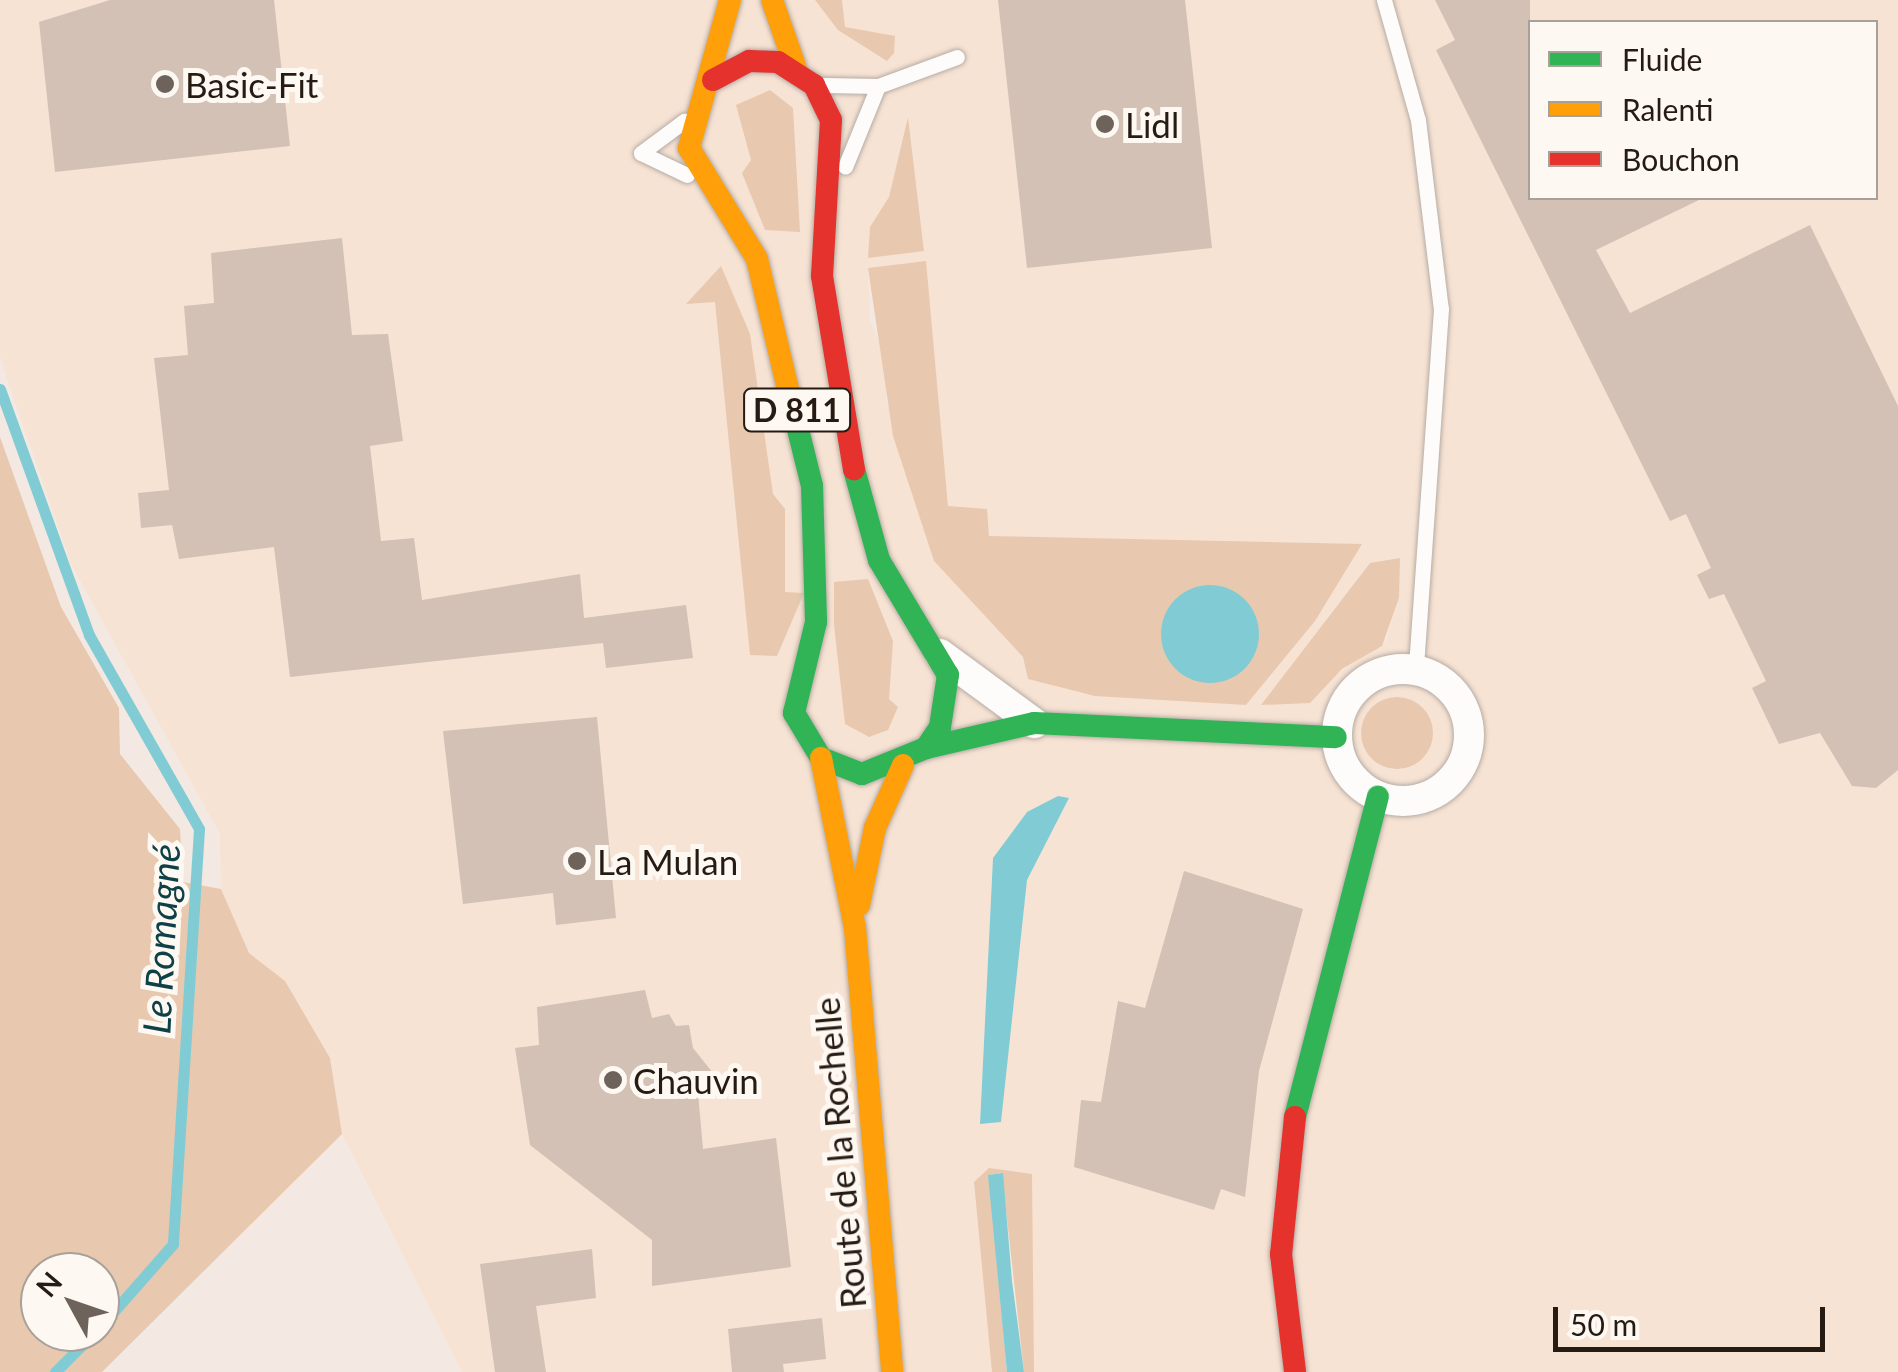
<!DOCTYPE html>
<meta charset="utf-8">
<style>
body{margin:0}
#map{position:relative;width:1898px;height:1372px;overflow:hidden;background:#f3e9e2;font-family:Lato,sans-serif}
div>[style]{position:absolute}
.built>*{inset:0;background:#f7e3d3}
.green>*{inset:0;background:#e8c9af}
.round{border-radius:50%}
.water>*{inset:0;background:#81ccd4}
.stream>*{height:11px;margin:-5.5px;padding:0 5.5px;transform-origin:5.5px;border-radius:5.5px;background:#81ccd4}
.building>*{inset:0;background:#d2c1b4}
.roads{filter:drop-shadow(0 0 2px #b6aca5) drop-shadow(0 0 2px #b6aca5)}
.lane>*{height:15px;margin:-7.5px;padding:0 7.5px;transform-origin:7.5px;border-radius:7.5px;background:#fdfcfb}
.street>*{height:30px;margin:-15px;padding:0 15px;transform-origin:15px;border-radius:15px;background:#fdfcfb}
.street>.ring{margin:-15px;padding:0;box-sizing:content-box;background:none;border:30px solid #fdfcfb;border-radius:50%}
.fast>*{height:22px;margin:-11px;padding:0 11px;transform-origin:11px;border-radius:11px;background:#30b455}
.slow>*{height:22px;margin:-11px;padding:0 11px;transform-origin:11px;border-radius:11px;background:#ff9f0a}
.jam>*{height:22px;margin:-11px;padding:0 11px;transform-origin:11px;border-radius:11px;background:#e5322d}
.dots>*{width:28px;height:28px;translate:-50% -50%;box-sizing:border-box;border:5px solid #fef8f3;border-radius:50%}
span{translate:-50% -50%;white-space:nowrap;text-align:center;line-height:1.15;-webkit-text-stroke:10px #fef8f3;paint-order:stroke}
.shield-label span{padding:2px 8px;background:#fef8f3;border:2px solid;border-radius:8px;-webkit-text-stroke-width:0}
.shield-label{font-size:32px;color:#261b12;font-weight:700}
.poi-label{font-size:35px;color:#261b12}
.left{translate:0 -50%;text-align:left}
.street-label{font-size:35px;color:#261b12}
.water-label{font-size:38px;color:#0d4147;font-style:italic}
.legend{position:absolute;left:1528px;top:20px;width:350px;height:180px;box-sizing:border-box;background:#fef8f3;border:2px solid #a8a099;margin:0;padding:12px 18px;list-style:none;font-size:30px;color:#261b12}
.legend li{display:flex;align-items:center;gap:20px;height:50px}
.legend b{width:50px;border:2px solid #a8a099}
.north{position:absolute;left:20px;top:1252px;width:100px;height:100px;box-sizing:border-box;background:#fef8f3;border:2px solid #a8a099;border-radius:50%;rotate:310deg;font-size:28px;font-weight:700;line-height:40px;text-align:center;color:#261b12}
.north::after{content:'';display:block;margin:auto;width:35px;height:45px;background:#6e635b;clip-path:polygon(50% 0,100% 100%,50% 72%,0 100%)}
.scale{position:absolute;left:1553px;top:1307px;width:272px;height:45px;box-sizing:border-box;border:5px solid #261b12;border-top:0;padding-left:12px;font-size:30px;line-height:35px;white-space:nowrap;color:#261b12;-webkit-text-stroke:8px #fef8f3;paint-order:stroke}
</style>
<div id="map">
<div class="built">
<i style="clip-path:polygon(evenodd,0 0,815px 0,838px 29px,894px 53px,845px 27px,842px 0,1898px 0,1898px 1372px,1024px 1372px,1002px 1173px,989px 1175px,1007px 1372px,462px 1372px,342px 1134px,330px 1058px,285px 981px,249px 953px,221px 889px,220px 834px,72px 566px,12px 394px,0 357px,0 0,1530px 22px,1876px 22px,1876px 198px,1530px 198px,1530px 22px,0 0,908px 117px,924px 250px,869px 258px,870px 227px,889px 197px,908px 117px,0 0,925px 261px,948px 506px,988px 536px,1361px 544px,1315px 621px,1246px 705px,1023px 657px,934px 561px,886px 399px,889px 362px,870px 322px,868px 268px,925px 261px,0 0,1370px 563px,1399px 598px,1386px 641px,1330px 679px,1262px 705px,1370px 563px,0 0,1392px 698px,1384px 767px,1362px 730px,1370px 709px,1392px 698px,0 0,1069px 798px,1027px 880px,980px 1124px,993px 858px,1027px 812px,1069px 798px)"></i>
</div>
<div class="green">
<i style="clip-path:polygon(815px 0,842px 0,845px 27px,895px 36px,894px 53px,887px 61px,838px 30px)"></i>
<i style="clip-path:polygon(770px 90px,793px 108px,800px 232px,765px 230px,742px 173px,751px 160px,736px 105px)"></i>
<i style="clip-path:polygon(908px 117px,924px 251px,868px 258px,870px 227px,889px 197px)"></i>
<i style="clip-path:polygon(926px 261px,948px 506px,987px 509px,989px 536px,1362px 544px,1315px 621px,1246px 705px,1095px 696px,1028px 679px,1023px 657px,934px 561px,893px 436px,868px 268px)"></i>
<i style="clip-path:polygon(721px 266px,750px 334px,773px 494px,785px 509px,785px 592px,804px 593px,777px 656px,750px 655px,715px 302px,686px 304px)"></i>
<i style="clip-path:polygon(evenodd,0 437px,61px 607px,119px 708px,120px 754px,180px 829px,183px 882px,221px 889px,249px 953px,285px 981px,330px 1058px,342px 1134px,102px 1372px,0 1372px,0 437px,40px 1272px,100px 1272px,100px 1332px,40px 1332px,40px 1272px)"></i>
<i style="clip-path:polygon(1400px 558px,1399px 598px,1382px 646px,1342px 669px,1310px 703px,1261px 705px,1370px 563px)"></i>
<i style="clip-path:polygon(868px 579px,893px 641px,889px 699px,898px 707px,888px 730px,869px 737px,845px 724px,834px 625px,834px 582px)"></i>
<i class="round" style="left:1361px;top:697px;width:72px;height:72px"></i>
<i style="clip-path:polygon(989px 1168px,1032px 1174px,1034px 1372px,1024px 1372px,1002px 1173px,989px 1175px,1007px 1372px,992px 1372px,974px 1182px)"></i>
</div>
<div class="water">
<i class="round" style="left:1161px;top:585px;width:98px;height:98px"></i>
<i style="clip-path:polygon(1058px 796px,1069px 798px,1027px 880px,1001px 1122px,980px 1124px,993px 858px,1027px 812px)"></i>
<i style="clip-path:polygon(1003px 1173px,1012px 1281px,1024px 1372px,1007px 1372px,988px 1175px)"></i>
</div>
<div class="stream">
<i style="left:0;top:389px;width:262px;rotate:70.1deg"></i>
<i style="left:89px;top:635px;width:223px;rotate:60.4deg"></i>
<i style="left:199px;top:829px;width:416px;rotate:93.6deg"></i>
<i style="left:173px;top:1244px;width:111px;rotate:131.3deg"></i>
<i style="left:55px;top:1372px;width:57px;rotate:-45deg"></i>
</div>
<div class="building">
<i style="clip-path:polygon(110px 0,274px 0,290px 146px,55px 172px,39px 22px)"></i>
<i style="clip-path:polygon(998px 0,1185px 0,1212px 248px,1027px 268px)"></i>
<i style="clip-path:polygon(1435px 0,1530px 0,1530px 198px,1703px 198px,1596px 250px,1630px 313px,1810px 225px,1898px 406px,1898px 770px,1876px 788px,1852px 786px,1820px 733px,1779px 744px,1752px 688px,1766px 681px,1724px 594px,1709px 599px,1697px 575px,1711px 568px,1686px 514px,1670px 521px,1436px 50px,1455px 40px)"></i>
<i style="clip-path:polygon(342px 238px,352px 335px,388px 334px,403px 441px,370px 446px,381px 541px,414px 538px,422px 600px,580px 574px,584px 618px,686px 605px,693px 658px,606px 668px,603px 643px,290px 677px,274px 547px,179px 559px,172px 525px,141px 528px,138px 493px,169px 490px,154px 358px,188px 355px,184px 306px,214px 303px,211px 253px)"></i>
<i style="clip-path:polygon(597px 717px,616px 918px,556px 925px,553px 893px,463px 904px,443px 731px)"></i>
<i style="clip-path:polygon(1184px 871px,1303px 909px,1259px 1071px,1245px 1197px,1221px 1189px,1214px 1210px,1074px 1167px,1081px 1100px,1101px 1102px,1118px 1001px,1145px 1008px)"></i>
<i style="clip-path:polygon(645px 990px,652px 1018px,669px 1014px,676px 1026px,689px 1025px,693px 1048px,717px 1078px,697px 1082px,703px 1149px,776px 1138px,791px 1267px,652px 1286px,652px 1240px,530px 1145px,515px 1048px,539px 1045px,537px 1007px)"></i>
<i style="clip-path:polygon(592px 1249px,596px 1298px,536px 1306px,546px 1372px,495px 1372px,480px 1264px)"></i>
<i style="clip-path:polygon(822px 1318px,826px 1359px,783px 1364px,784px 1372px,732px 1372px,728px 1329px)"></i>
</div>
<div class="roads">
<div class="lane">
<i style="left:1384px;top:0;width:125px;rotate:74.2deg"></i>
<i style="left:1418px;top:120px;width:190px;rotate:83.1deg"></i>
<i style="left:1441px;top:309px;width:362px;rotate:94deg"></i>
<i style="left:824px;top:85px;width:54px;rotate:1.1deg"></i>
<i style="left:878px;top:86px;width:87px;rotate:112.2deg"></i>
<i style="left:878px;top:86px;width:84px;rotate:-20.2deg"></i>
<i style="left:641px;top:153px;width:51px;rotate:25.6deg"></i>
<i style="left:641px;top:153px;width:54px;rotate:-36.7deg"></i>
</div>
<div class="street">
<i style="left:940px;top:654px;width:117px;rotate:36.3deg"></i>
<i class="ring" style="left:1337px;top:669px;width:102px;height:102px"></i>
</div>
<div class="fast">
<i style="left:789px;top:393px;width:96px;rotate:76.1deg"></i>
<i style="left:812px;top:486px;width:136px;rotate:88.3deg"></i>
<i style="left:816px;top:622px;width:94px;rotate:103.6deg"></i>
<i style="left:794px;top:713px;width:52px;rotate:59deg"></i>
<i style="left:821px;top:758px;width:44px;rotate:21.3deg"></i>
<i style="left:862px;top:774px;width:69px;rotate:-22.1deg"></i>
<i style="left:926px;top:748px;width:25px;rotate:-56deg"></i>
<i style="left:940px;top:727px;width:53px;rotate:-81.3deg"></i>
<i style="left:948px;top:675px;width:134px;rotate:-121deg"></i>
<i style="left:879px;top:560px;width:94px;rotate:-105.4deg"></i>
<i style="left:926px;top:748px;width:111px;rotate:-13deg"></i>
<i style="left:1034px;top:723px;width:302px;rotate:2.7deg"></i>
<i style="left:1295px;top:1117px;width:331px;rotate:-75.5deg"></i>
</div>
<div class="slow">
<i style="left:730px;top:0;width:154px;rotate:105.5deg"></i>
<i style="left:689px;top:148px;width:130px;rotate:58.5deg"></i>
<i style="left:757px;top:259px;width:138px;rotate:76.6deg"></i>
<i style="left:772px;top:0;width:73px;rotate:70.8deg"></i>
<i style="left:821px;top:758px;width:173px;rotate:78.7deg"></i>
<i style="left:855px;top:928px;width:446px;rotate:85.2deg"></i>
<i style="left:859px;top:905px;width:79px;rotate:-78.3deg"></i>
<i style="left:875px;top:828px;width:69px;rotate:-66deg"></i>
</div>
<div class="jam">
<i style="left:713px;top:80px;width:41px;rotate:-27.8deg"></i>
<i style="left:749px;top:61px;width:29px;rotate:2deg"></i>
<i style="left:778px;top:62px;width:43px;rotate:32.6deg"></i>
<i style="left:814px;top:85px;width:39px;rotate:64deg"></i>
<i style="left:831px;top:120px;width:156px;rotate:93.3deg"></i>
<i style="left:822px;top:276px;width:196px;rotate:80.6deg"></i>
<i style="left:1295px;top:1117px;width:138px;rotate:95.8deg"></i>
<i style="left:1281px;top:1254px;width:119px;rotate:83.2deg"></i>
</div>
</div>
<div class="dots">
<i style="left:165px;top:84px;background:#6e635b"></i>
<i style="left:1105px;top:124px;background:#6e635b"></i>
<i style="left:577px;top:861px;background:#6e635b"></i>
<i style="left:613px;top:1080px;background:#6e635b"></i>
</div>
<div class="shield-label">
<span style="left:797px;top:410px">D 811</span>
</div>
<div class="poi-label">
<span class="left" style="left:185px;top:84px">Basic-Fit</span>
<span class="left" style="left:1125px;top:124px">Lidl</span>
<span class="left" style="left:597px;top:861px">La Mulan</span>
<span class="left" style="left:633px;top:1080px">Chauvin</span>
</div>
<div class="street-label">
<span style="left:839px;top:1153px;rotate:-95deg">Route de la Rochelle</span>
</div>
<div class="water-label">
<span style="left:161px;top:939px;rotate:-87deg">Le Romagné</span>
</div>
<ul class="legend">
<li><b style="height:12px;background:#30b455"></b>Fluide</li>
<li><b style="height:12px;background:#ff9f0a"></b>Ralenti</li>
<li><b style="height:12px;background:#e5322d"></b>Bouchon</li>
</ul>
<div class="north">N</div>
<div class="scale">50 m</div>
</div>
